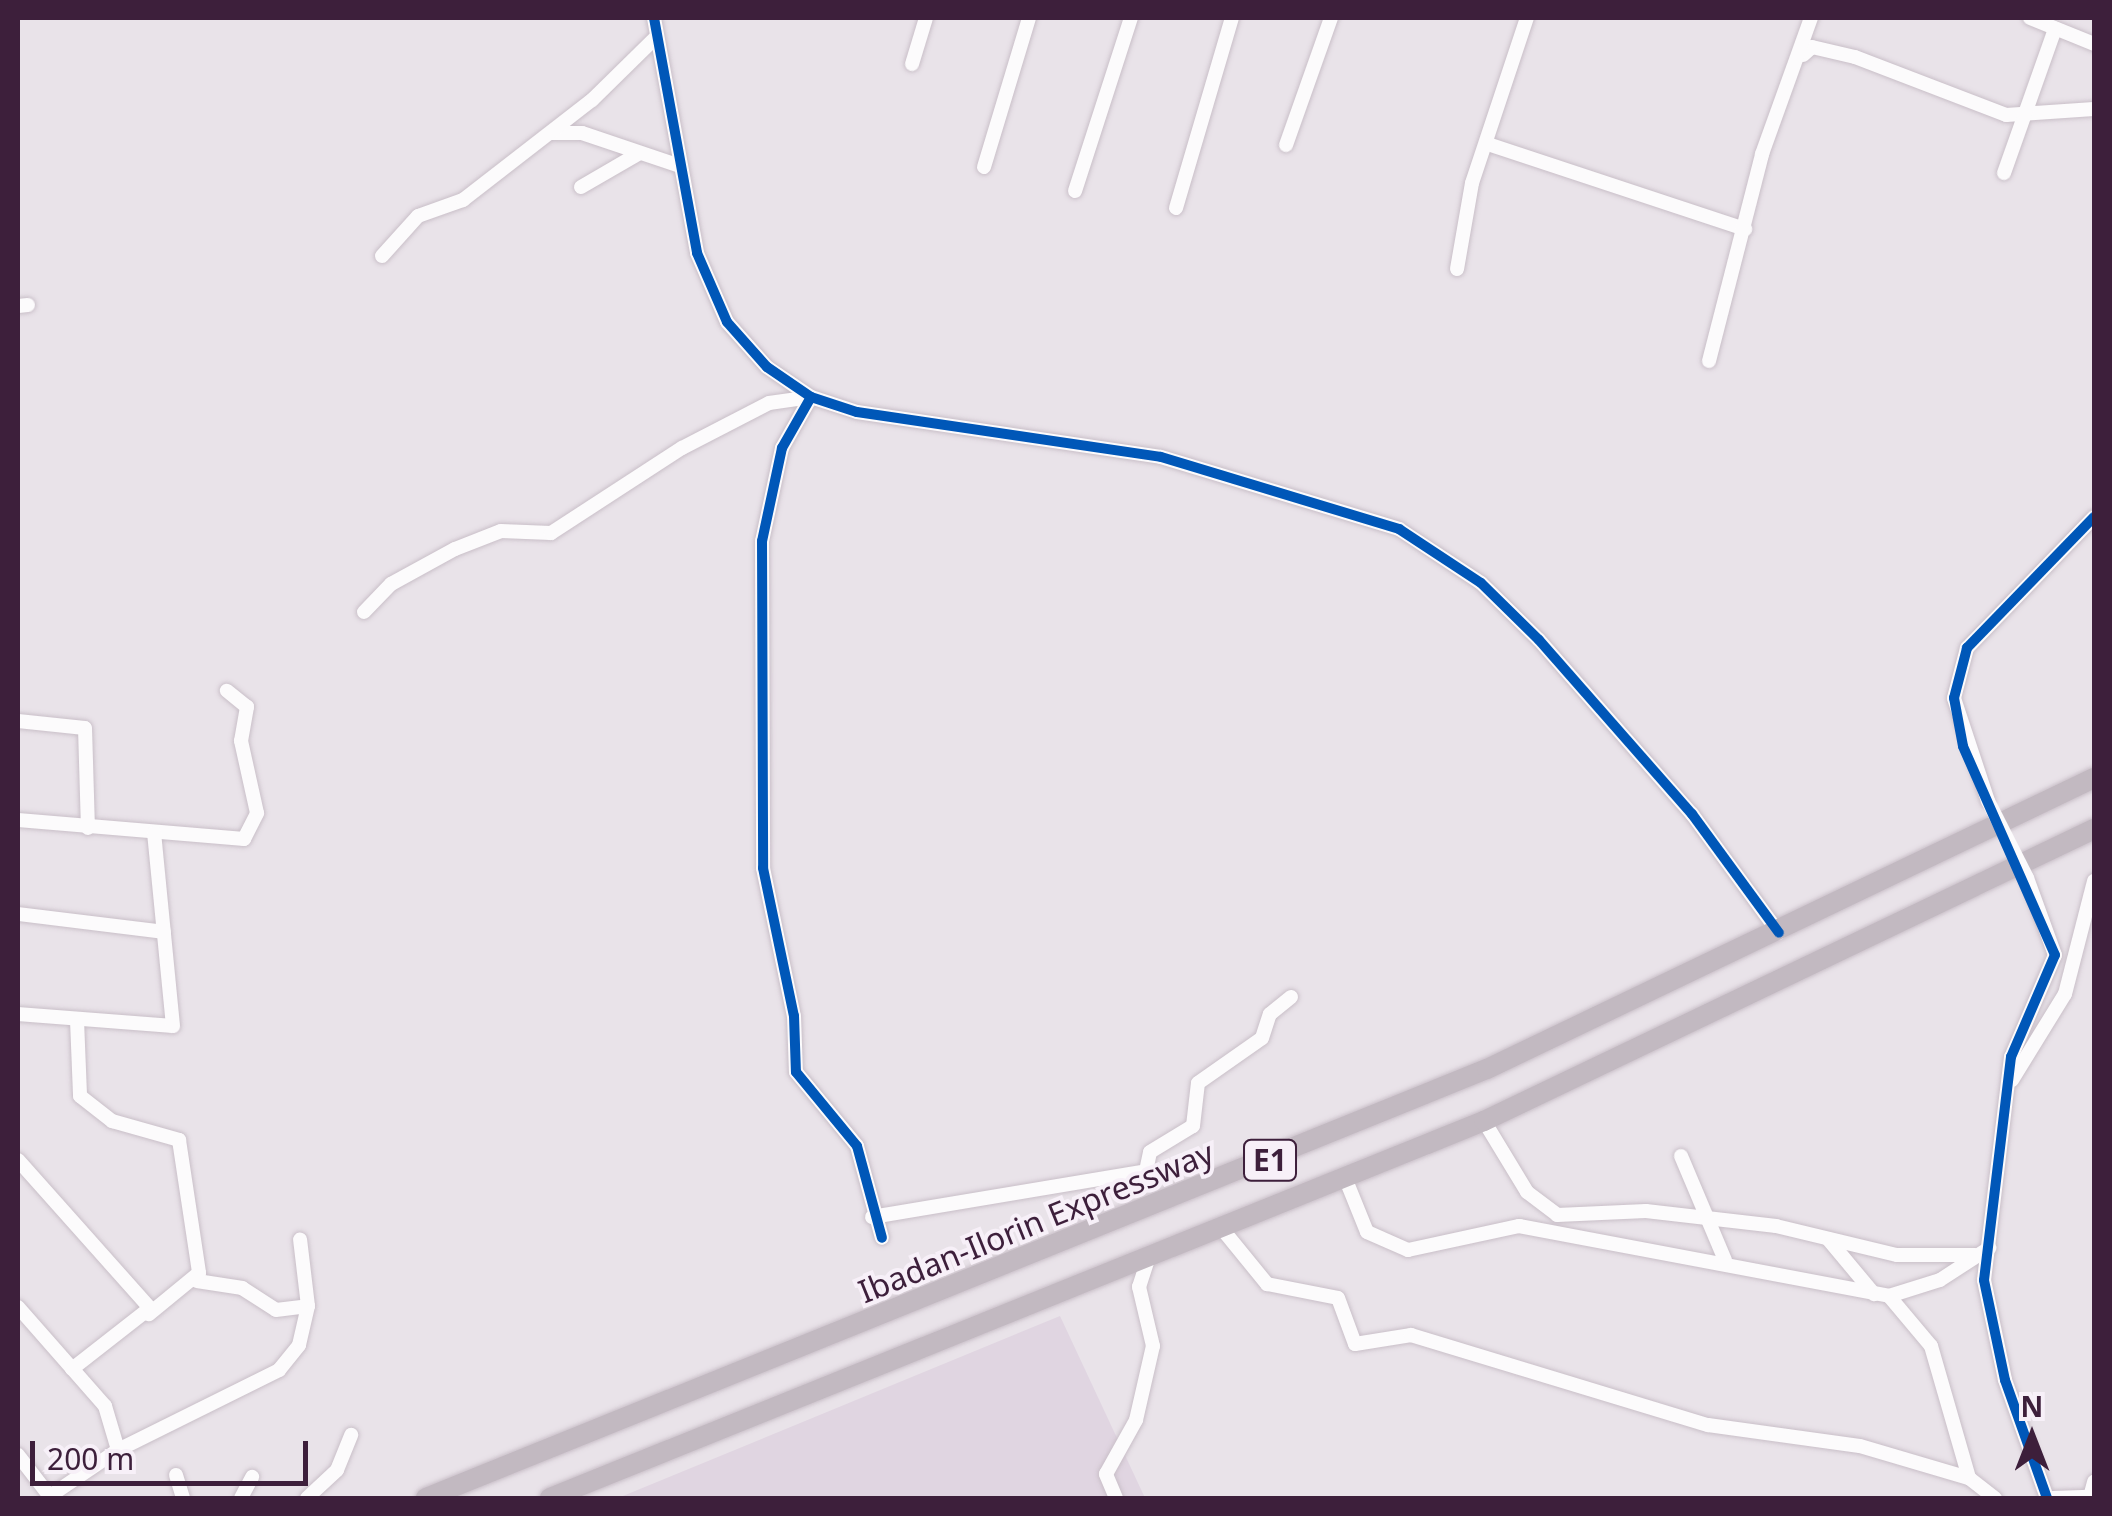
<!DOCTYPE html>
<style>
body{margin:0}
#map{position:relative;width:2112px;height:1516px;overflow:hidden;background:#e9e3e9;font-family:"Noto Sans",sans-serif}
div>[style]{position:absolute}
.built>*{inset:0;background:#e0d5e1}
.roads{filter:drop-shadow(0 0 2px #c9bfc8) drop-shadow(0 0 2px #c9bfc8)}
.minor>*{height:14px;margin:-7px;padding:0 7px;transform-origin:7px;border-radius:7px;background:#fcfbfc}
.highway>*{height:20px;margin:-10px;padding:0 10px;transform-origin:10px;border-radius:10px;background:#c2b9c1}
.minor-bridge>*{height:14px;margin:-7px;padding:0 7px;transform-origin:7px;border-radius:7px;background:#fcfbfc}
.cycleway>*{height:10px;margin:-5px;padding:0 5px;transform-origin:5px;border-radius:5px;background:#0057b8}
span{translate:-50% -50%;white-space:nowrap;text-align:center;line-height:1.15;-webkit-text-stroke:8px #f7f0f8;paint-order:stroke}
.shield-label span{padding:2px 8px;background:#f7f0f8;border:2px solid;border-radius:8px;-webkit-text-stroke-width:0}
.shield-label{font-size:30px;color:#3d1f3b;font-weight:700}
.street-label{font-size:32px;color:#3d1f3b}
.frame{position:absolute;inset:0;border:20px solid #3d1f3b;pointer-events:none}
.north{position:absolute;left:1982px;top:1386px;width:100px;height:100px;-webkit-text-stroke:8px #f7f0f8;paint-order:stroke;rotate:0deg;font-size:28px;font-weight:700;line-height:40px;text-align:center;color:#3d1f3b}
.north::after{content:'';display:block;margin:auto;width:35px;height:45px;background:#3d1f3b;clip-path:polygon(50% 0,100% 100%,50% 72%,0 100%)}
.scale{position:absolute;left:30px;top:1441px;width:278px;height:45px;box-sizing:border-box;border:5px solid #3d1f3b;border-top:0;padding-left:12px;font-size:30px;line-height:35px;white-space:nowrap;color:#3d1f3b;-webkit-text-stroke:8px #f7f0f8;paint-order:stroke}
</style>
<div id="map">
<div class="built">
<i style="clip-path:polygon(1060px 1316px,1145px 1498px,618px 1498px)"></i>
</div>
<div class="roads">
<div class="minor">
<i style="left:654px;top:18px;width:239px;rotate:79.6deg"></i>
<i style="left:697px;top:253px;width:75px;rotate:66.5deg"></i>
<i style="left:727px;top:322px;width:60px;rotate:48.4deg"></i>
<i style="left:767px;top:367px;width:53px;rotate:34.3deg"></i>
<i style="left:811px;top:397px;width:48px;rotate:18.1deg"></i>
<i style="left:857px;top:412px;width:307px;rotate:8.4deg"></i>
<i style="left:1161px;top:457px;width:249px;rotate:16.8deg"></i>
<i style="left:1399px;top:529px;width:98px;rotate:33.4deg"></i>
<i style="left:1481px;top:583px;width:81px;rotate:44.5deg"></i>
<i style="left:1539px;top:640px;width:232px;rotate:48.7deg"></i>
<i style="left:1692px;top:814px;width:147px;rotate:53.8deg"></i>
<i style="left:2030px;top:18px;width:69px;rotate:22.1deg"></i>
<i style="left:1803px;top:55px;width:12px;rotate:-42deg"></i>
<i style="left:1812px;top:47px;width:44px;rotate:13.1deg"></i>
<i style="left:1855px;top:57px;width:162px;rotate:21deg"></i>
<i style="left:2006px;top:115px;width:88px;rotate:-3.9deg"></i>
<i style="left:912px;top:64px;width:48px;rotate:-73.1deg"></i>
<i style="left:552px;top:133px;width:30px"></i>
<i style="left:582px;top:133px;width:103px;rotate:18.6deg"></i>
<i style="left:1488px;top:144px;width:271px;rotate:18.3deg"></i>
<i style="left:1286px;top:145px;width:135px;rotate:-70.5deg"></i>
<i style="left:984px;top:167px;width:156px;rotate:-73.2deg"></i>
<i style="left:2004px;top:173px;width:153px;rotate:-70.5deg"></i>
<i style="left:581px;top:187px;width:66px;rotate:-30.1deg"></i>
<i style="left:1075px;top:191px;width:182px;rotate:-72.1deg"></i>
<i style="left:1176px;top:208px;width:198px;rotate:-73.6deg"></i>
<i style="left:382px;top:256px;width:54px;rotate:-48deg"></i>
<i style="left:418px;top:216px;width:48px;rotate:-19.6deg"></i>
<i style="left:463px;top:200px;width:163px;rotate:-37.8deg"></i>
<i style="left:592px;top:100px;width:88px;rotate:-44.5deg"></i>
<i style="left:1457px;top:269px;width:87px;rotate:-80.1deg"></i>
<i style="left:1472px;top:183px;width:174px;rotate:-71.6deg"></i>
<i style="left:18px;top:306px;width:10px;rotate:-6deg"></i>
<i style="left:1709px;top:361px;width:214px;rotate:-75.6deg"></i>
<i style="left:1762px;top:154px;width:145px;rotate:-70.2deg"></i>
<i style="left:811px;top:397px;width:59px;rotate:119.6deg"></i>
<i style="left:782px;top:448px;width:95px;rotate:102.1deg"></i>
<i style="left:762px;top:541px;width:327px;rotate:89.8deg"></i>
<i style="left:763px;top:868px;width:151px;rotate:78.2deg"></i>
<i style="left:794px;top:1016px;width:56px;rotate:88deg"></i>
<i style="left:796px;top:1072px;width:96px;rotate:50.5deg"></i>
<i style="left:857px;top:1146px;width:95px;rotate:74.8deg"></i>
<i style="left:364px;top:612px;width:39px;rotate:-46deg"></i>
<i style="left:391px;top:584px;width:73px;rotate:-28.7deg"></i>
<i style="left:455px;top:549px;width:49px;rotate:-21.4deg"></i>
<i style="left:501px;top:531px;width:50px;rotate:2.3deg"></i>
<i style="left:551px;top:533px;width:156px;rotate:-33deg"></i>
<i style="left:682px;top:448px;width:98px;rotate:-27.3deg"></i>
<i style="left:769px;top:403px;width:42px;rotate:-8.1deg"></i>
<i style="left:18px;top:721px;width:67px;rotate:6deg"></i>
<i style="left:85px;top:728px;width:100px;rotate:88.3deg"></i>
<i style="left:1988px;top:801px;width:108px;rotate:-108.3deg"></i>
<i style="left:1954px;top:698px;width:52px;rotate:-75.4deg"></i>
<i style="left:1967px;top:648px;width:182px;rotate:-45.9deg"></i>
<i style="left:18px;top:820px;width:227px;rotate:4.8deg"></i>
<i style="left:244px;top:839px;width:29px;rotate:-63deg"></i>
<i style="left:257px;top:813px;width:74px;rotate:-102.5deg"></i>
<i style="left:241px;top:741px;width:35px;rotate:-80deg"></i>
<i style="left:247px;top:707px;width:26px;rotate:-141deg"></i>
<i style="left:2027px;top:878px;width:82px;rotate:70deg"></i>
<i style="left:2055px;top:955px;width:111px;rotate:113.3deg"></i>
<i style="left:2011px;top:1057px;width:225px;rotate:96.9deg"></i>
<i style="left:1984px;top:1280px;width:102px;rotate:78.1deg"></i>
<i style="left:2005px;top:1380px;width:125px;rotate:70.4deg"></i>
<i style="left:18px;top:914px;width:147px;rotate:7deg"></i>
<i style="left:18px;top:1014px;width:155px;rotate:4.4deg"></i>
<i style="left:173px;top:1026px;width:194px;rotate:-95.6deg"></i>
<i style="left:77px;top:1020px;width:76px;rotate:87.7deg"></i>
<i style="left:80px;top:1096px;width:41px;rotate:38deg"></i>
<i style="left:112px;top:1121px;width:70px;rotate:15.8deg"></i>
<i style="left:179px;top:1140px;width:134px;rotate:81.4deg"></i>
<i style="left:199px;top:1273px;width:65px;rotate:140.6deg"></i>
<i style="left:2012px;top:1080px;width:101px;rotate:-58.4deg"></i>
<i style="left:2065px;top:994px;width:117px;rotate:-75.6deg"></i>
<i style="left:1484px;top:1121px;width:83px;rotate:58.8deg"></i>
<i style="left:1527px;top:1192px;width:38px;rotate:37deg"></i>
<i style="left:1557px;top:1215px;width:89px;rotate:-2.6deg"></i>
<i style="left:1646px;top:1211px;width:131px;rotate:6.6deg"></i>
<i style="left:1776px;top:1226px;width:124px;rotate:13.5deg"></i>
<i style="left:1897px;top:1255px;width:78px"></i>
<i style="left:1681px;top:1156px;width:113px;rotate:67.1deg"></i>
<i style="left:18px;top:1160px;width:198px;rotate:48.3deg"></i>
<i style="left:150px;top:1308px;width:99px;rotate:142deg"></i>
<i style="left:1346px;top:1180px;width:56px;rotate:68deg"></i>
<i style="left:1367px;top:1232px;width:45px;rotate:23.7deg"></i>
<i style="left:1408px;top:1250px;width:114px;rotate:-12.2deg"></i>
<i style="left:1519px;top:1226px;width:377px;rotate:10.7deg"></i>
<i style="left:1889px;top:1296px;width:53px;rotate:-17.4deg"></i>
<i style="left:1940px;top:1280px;width:59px;rotate:-33.1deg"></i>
<i style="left:872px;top:1217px;width:278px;rotate:-9.5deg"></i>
<i style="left:1146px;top:1171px;width:19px;rotate:-78deg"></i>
<i style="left:1150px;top:1152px;width:50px;rotate:-31.2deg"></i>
<i style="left:1193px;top:1126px;width:43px;rotate:-83.4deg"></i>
<i style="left:1198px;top:1083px;width:78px;rotate:-35.1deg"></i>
<i style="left:1262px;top:1038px;width:25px;rotate:-72deg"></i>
<i style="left:1270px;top:1014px;width:27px;rotate:-39deg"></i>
<i style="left:1223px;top:1230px;width:70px;rotate:50.8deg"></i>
<i style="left:1267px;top:1284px;width:72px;rotate:11.2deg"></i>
<i style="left:1338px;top:1298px;width:49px;rotate:69.7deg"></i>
<i style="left:1355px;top:1344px;width:57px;rotate:-9.1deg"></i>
<i style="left:1411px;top:1335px;width:310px;rotate:16.9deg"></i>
<i style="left:1708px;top:1425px;width:153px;rotate:7.9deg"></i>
<i style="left:1860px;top:1446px;width:114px;rotate:16.4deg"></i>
<i style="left:1969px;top:1478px;width:33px;rotate:38deg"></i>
<i style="left:1828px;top:1239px;width:72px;rotate:50.1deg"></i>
<i style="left:197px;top:1281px;width:46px;rotate:8.8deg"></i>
<i style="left:242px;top:1288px;width:40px;rotate:32.9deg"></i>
<i style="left:276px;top:1310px;width:32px;rotate:-7deg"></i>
<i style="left:1889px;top:1296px;width:65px;rotate:50deg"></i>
<i style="left:1931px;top:1346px;width:137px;rotate:73.9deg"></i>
<i style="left:18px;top:1307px;width:132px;rotate:48.7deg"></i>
<i style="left:105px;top:1406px;width:46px;rotate:73.5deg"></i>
<i style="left:18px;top:1455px;width:54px;rotate:52.5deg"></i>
<i style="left:176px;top:1475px;width:24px;rotate:73deg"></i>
<i style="left:50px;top:1496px;width:82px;rotate:-34.1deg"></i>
<i style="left:118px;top:1450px;width:180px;rotate:-26.4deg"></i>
<i style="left:279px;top:1370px;width:32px;rotate:-51deg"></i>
<i style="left:299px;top:1345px;width:40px;rotate:-77deg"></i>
<i style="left:308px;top:1306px;width:67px;rotate:-96.8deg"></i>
<i style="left:241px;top:1498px;width:24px;rotate:-62deg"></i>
<i style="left:307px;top:1498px;width:41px;rotate:-43deg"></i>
<i style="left:337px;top:1470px;width:38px;rotate:-68deg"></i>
<i style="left:1116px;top:1498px;width:26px;rotate:-113deg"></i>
<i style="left:1106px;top:1474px;width:62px;rotate:-60.9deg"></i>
<i style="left:1136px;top:1420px;width:76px;rotate:-77.1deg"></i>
<i style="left:1153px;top:1346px;width:61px;rotate:-103.3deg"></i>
<i style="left:1139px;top:1287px;width:28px;rotate:-72deg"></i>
<i style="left:2053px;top:1498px;width:37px;rotate:-2deg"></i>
<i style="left:2090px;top:1497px;width:16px;rotate:-75deg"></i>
</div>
<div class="highway">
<i style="left:426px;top:1498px;width:1144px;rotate:-22.02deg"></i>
<i style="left:1487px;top:1069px;width:673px;rotate:-25.61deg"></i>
<i style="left:550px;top:1498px;width:1007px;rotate:-21.98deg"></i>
<i style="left:1484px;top:1121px;width:676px;rotate:-25.58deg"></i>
</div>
</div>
<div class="minor-bridge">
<i style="left:1988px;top:801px;width:86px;rotate:63.1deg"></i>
</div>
<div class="cycleway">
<i style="left:654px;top:18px;width:239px;rotate:79.6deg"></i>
<i style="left:697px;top:253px;width:75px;rotate:66.5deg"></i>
<i style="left:727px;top:322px;width:60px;rotate:48.4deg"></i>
<i style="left:767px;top:367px;width:53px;rotate:34.3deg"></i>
<i style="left:811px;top:397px;width:48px;rotate:18.1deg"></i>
<i style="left:857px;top:412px;width:307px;rotate:8.4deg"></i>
<i style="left:1161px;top:457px;width:249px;rotate:16.8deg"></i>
<i style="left:1399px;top:529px;width:98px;rotate:33.4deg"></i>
<i style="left:1481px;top:583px;width:81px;rotate:44.5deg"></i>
<i style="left:1539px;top:640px;width:232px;rotate:48.7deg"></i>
<i style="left:1692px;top:814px;width:147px;rotate:53.8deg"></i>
<i style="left:811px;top:397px;width:59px;rotate:119.6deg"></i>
<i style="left:782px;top:448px;width:95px;rotate:102.1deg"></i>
<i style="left:762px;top:541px;width:327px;rotate:89.8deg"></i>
<i style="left:763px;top:868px;width:151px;rotate:78.2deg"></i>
<i style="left:794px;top:1016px;width:56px;rotate:88deg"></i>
<i style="left:796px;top:1072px;width:96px;rotate:50.5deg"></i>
<i style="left:857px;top:1146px;width:95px;rotate:74.8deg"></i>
<i style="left:2047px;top:1498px;width:125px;rotate:-109.6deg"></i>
<i style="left:2005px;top:1380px;width:102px;rotate:-101.9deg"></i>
<i style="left:1984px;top:1280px;width:225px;rotate:-83.1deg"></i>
<i style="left:2011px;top:1057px;width:111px;rotate:-66.7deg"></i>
<i style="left:2055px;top:955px;width:228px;rotate:-113.8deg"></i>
<i style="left:1963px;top:746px;width:49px;rotate:-100.6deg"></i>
<i style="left:1954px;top:698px;width:52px;rotate:-75.4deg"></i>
<i style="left:1967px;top:648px;width:182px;rotate:-45.9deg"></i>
</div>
<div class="shield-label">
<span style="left:1270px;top:1160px">E1</span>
</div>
<div class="street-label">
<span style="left:1036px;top:1222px;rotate:-22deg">Ibadan-Ilorin Expressway</span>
</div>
<div class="frame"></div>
<div class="north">N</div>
<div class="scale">200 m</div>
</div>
